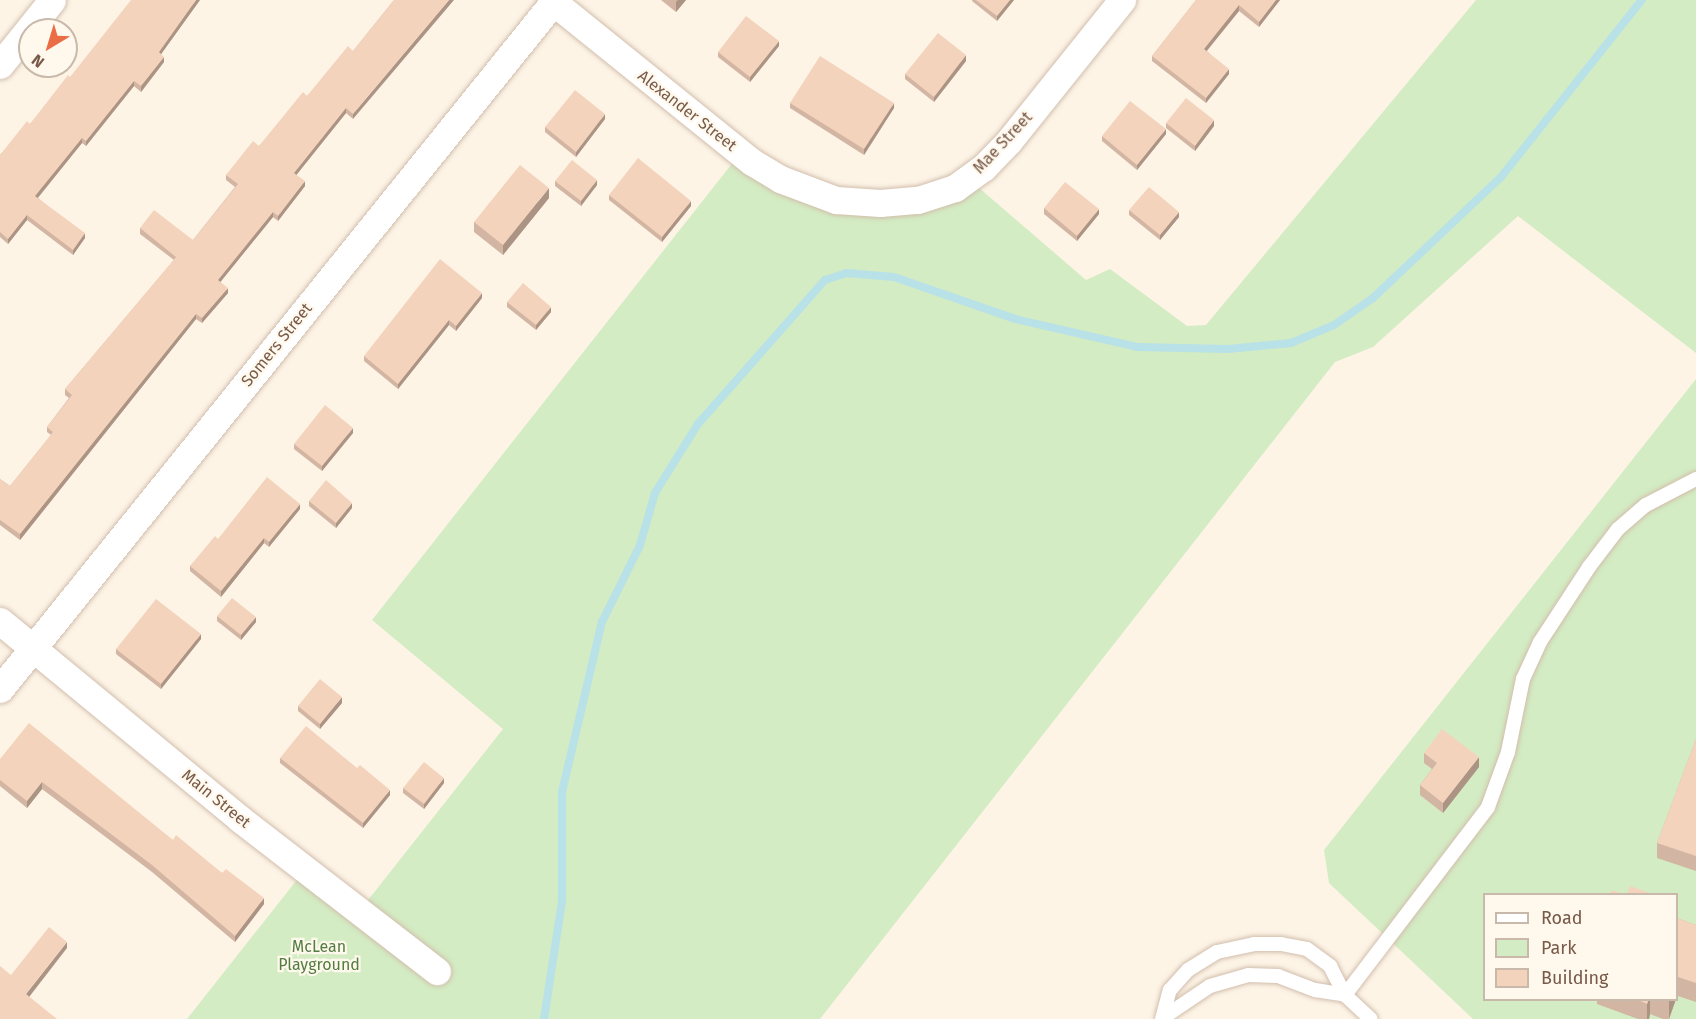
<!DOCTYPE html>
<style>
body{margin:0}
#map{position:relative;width:1696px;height:1019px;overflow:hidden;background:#fdf4e6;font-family:"Fira Sans",sans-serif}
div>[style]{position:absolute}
.green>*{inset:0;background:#d3ecc3}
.stream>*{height:8px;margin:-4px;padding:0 4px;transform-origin:4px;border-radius:4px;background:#b9e1e8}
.roads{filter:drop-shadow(0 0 2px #d2bead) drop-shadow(0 0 2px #d2bead)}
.service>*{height:14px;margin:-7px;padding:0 7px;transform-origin:7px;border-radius:7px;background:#fff}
.minor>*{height:27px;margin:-13.5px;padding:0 13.5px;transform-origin:13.5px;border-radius:13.5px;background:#fff}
.wall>*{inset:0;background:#d2b5a2}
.shaded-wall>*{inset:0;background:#ab9484}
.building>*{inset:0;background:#f4d3bc}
span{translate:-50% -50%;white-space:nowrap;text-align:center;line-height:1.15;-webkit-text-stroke:4.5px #fff8ed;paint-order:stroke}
.street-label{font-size:16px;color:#785a49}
.park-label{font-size:16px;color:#527e41}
.legend{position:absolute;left:1483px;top:893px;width:195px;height:108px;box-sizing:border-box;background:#fff8ed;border:2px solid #c9b9ab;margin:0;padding:8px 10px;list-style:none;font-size:18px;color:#785a49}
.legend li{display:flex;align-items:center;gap:12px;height:30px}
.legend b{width:30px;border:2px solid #c9b9ab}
.north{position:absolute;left:18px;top:18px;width:60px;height:60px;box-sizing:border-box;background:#fff8ed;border:2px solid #c9b9ab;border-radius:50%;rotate:218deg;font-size:16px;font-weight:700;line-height:24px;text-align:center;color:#785a49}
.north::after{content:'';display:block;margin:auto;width:21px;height:27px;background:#eb6d46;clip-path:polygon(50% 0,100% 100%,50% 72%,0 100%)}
</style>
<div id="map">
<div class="green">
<i style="clip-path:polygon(1476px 0,1696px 0,1696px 353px,1518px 216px,1373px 347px,1335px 362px,820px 1019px,187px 1019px,307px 867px,361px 909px,503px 729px,372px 620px,738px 156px,836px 205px,971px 181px,1086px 280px,1110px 269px,1187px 326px,1206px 325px)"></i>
<i style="clip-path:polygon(evenodd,1696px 379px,1696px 1019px,1473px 1019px,1329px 883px,1324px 850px,1696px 379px,1484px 894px,1676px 894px,1676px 1000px,1484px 1000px,1484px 894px)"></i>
</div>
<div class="stream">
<i style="left:544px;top:1019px;width:119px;rotate:-81.3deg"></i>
<i style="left:562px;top:901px;width:109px;rotate:-90deg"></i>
<i style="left:562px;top:792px;width:175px;rotate:-76.8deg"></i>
<i style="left:602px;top:622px;width:86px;rotate:-63.7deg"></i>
<i style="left:640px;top:545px;width:54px;rotate:-73.9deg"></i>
<i style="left:655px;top:493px;width:81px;rotate:-58.1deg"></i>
<i style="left:698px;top:424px;width:192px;rotate:-48.6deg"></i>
<i style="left:825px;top:280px;width:22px;rotate:-18deg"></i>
<i style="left:846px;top:273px;width:48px;rotate:4.8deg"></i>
<i style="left:894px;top:277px;width:128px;rotate:19.1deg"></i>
<i style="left:1015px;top:319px;width:125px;rotate:12.9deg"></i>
<i style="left:1137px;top:347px;width:91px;rotate:1.3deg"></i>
<i style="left:1228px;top:349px;width:63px;rotate:-5.4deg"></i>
<i style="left:1291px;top:343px;width:47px;rotate:-22.7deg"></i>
<i style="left:1334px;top:325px;width:47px;rotate:-34.7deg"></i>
<i style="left:1373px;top:298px;width:176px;rotate:-43.4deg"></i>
<i style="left:1501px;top:177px;width:226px;rotate:-51.5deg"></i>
</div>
<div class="roads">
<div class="service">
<i style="left:1345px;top:995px;width:236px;rotate:-52.7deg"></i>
<i style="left:1488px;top:807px;width:59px;rotate:-70deg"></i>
<i style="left:1508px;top:752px;width:75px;rotate:-78.4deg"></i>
<i style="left:1523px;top:679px;width:41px;rotate:-65.3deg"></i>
<i style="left:1540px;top:642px;width:90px;rotate:-56.8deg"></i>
<i style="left:1589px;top:567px;width:48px;rotate:-52.7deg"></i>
<i style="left:1618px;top:529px;width:37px;rotate:-41deg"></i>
<i style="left:1646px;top:505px;width:56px;rotate:-27.5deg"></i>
<i style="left:1164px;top:1017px;width:55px;rotate:-34deg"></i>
<i style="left:1210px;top:986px;width:40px;rotate:-16deg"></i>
<i style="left:1248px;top:975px;width:30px;rotate:2deg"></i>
<i style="left:1278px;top:976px;width:40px;rotate:21deg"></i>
<i style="left:1315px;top:990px;width:30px;rotate:9deg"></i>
<i style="left:1162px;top:1019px;width:30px;rotate:-75deg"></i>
<i style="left:1170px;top:990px;width:27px;rotate:-48deg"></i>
<i style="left:1188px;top:970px;width:34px;rotate:-32deg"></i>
<i style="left:1217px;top:952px;width:38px;rotate:-12deg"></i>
<i style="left:1254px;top:944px;width:27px"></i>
<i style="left:1281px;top:944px;width:26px;rotate:11deg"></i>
<i style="left:1307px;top:949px;width:29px;rotate:36deg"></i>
<i style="left:1330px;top:966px;width:33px;rotate:63deg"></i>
<i style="left:1345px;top:995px;width:35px;rotate:43deg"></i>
</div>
<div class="minor">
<i style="left:551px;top:0;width:258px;rotate:38.9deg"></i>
<i style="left:752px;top:162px;width:33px;rotate:31deg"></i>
<i style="left:780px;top:179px;width:60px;rotate:20.6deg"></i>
<i style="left:836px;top:200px;width:44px;rotate:3.9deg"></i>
<i style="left:880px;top:203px;width:38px;rotate:-5deg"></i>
<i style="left:918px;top:200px;width:39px;rotate:-18deg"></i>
<i style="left:955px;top:188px;width:34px;rotate:-36deg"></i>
<i style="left:983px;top:168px;width:37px;rotate:-46deg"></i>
<i style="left:1009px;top:141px;width:181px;rotate:-51.3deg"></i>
<i style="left:0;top:65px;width:83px;rotate:-51.3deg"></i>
<i style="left:0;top:621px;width:311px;rotate:39.5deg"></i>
<i style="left:240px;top:819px;width:249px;rotate:37.7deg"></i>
<i style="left:0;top:689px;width:885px;rotate:-51.15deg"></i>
</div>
</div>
<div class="wall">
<i style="clip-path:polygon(200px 0,161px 54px,164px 62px,141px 92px,134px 86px,86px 146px,82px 143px,38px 198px,85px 238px,73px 255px,27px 220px,8px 244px,0 237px,0 155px,30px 124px,70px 77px)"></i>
<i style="clip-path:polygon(394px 0,353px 119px,346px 113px,296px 175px,305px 186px,278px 221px,273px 217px,220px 282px,228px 293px,202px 323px,196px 319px,20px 540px,0 525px,0 479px,10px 486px,51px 435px,47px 432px,47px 427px,69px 398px,65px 395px,65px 389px,174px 260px,140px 234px,140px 228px,193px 240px,235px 187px,226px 180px,226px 175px,259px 146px,307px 96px,353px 51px)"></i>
<i style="clip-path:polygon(661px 0,686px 0,676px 12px)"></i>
<i style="clip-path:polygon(972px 0,1014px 0,997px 21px,972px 1px)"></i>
<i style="clip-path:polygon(1196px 0,1280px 0,1259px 27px,1239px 11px,1207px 51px,1229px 74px,1206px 103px,1152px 61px,1152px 56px)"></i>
<i style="clip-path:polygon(779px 46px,750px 82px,718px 57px,718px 52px)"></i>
<i style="clip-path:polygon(966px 61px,934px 102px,905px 79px,905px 74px)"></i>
<i style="clip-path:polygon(790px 103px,894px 108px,864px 155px,790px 108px)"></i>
<i style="clip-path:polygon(605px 119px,576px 157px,545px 132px,545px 127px)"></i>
<i style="clip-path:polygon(1166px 123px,1214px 126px,1195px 151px,1166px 128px)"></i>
<i style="clip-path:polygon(1166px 134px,1137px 170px,1102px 141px,1102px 136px)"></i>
<i style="clip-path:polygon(555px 181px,597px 185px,581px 206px,555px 186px)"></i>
<i style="clip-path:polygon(609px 195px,691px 206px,662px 242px,609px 200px)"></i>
<i style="clip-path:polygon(549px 198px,503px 255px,474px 232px,474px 222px)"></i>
<i style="clip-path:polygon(1044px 208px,1099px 214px,1077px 241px,1044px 214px)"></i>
<i style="clip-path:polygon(1129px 210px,1179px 217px,1160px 240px,1129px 215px)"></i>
<i style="clip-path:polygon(482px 298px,456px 331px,449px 325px,398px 389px,364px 361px,364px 356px)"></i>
<i style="clip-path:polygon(507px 302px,551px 312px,536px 330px,507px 307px)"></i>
<i style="clip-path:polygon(353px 433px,322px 471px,294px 449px,294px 444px)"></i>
<i style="clip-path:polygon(309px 501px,352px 508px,336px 528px,309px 506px)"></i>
<i style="clip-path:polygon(300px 509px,269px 547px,264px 543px,221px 597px,190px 571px,190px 566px,218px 539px)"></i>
<i style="clip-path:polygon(217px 616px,256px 622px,241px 640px,217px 621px)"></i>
<i style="clip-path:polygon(201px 639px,161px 689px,116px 654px,116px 649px)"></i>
<i style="clip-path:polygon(342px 703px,320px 729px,298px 711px,298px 706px)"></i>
<i style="clip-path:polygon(1696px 739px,1696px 871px,1657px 858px,1657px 843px)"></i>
<i style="clip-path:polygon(1424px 753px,1479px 767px,1443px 813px,1420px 795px,1420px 785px,1432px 769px,1424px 763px)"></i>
<i style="clip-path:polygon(280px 758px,390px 795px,363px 828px,280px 763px)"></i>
<i style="clip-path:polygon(0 759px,173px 840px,222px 873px,264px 904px,235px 942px,152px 872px,42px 789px,27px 808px,0 786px)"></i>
<i style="clip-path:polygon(444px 783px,424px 809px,403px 793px,403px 788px)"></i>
<i style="clip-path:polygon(1677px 918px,1696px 925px,1696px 1002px,1678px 996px,1677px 999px)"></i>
<i style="clip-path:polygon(1597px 999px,1676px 999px,1669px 1019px,1663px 1019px,1650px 1014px,1649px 1019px,1638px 1019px,1597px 1004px)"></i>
</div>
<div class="shaded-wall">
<i style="clip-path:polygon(196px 0,200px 0,159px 57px,159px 52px)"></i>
<i style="clip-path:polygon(449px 0,454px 0,353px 119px,353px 114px)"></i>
<i style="clip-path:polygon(678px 0,686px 0,676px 12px,676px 2px)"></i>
<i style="clip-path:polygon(1010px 0,1014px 0,997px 21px,997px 16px)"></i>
<i style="clip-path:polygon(1276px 0,1280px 0,1259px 27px,1259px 22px)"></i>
<i style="clip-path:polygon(1239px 5px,1239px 11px,1204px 54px,1204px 49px)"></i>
<i style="clip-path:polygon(779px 41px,779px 46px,750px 82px,750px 77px)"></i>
<i style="clip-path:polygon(966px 55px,966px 61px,934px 102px,934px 97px)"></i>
<i style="clip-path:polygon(164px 57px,164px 62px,141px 92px,141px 86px)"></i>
<i style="clip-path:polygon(1229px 69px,1229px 74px,1206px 103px,1206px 98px)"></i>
<i style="clip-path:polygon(134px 81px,134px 86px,86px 146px,86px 141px)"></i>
<i style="clip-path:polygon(894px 103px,894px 108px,864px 155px,864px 149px)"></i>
<i style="clip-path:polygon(346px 108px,346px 113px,294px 178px,294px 173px)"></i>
<i style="clip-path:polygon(605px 114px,605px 119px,576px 157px,576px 152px)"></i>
<i style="clip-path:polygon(1214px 120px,1214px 126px,1195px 151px,1195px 146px)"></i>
<i style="clip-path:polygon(1166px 129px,1166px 134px,1137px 170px,1137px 165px)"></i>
<i style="clip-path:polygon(82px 138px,82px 143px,35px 201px,35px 196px)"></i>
<i style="clip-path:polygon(597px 180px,597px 185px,581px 206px,581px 201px)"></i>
<i style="clip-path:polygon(305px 181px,305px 186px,278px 221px,278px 216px)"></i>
<i style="clip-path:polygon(549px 188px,549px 198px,503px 255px,503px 245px)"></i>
<i style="clip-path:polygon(691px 201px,691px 206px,662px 242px,662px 237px)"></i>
<i style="clip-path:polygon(1099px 209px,1099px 214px,1077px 241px,1077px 236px)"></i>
<i style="clip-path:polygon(273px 212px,273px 217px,218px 285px,218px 280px)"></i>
<i style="clip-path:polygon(1179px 212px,1179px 217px,1160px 240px,1160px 235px)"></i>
<i style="clip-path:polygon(27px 215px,27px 220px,8px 244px,8px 239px)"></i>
<i style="clip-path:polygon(85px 233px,85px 238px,73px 255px,73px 250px)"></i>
<i style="clip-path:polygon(228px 288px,228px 293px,202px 323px,202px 318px)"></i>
<i style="clip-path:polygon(482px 293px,482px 298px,456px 331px,456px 326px)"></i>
<i style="clip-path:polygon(551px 307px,551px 312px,536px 330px,536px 325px)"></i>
<i style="clip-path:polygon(196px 314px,196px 319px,20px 540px,20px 534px)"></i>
<i style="clip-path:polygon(449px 320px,449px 325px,398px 389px,398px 384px)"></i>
<i style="clip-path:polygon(353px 428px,353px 433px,322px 471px,322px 466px)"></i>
<i style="clip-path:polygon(352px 503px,352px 508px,336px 528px,336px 523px)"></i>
<i style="clip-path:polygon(300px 504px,300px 509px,269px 547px,269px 542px)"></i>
<i style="clip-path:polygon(264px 538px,264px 543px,221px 597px,221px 591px)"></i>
<i style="clip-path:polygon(256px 617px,256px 622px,241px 640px,241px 635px)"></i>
<i style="clip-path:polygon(201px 634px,201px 639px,161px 689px,161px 684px)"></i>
<i style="clip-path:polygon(342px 697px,342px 703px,320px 729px,320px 724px)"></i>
<i style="clip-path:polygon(1479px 757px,1479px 767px,1443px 813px,1443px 803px)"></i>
<i style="clip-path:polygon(444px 778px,444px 783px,424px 809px,424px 804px)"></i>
<i style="clip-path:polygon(42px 782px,42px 789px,27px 808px,27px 801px)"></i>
<i style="clip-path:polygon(390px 790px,390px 795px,363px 828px,363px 823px)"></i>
<i style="clip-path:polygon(264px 898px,264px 904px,235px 942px,235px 936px)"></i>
<i style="clip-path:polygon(67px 942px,67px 948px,26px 1001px,26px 994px)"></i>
<i style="clip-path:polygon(1678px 977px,1678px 996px,1677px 999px,1677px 980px)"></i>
<i style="clip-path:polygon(1649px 999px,1650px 999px,1650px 1014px,1649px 1019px,1647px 1019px,1647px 1004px)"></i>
<i style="clip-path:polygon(1669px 999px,1676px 999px,1669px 1019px)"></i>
</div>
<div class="building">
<i style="clip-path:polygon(131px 0,196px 0,159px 52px,164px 57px,141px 86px,134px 81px,86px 141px,82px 138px,35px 196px,85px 233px,73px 250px,27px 215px,8px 239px,0 232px,0 155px,27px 121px,30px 124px,68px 75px,70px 77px)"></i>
<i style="clip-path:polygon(394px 0,449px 0,353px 114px,346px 108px,294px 173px,305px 181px,278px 216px,273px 212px,218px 280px,228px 288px,202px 318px,196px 314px,20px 534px,0 520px,0 479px,10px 486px,53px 432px,47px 427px,72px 395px,65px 389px,176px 257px,140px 228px,154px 210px,193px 240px,238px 184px,226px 175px,253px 141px,259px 146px,303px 92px,307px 96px,348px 46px,353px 51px)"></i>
<i style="clip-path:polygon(976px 0,1010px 0,997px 16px)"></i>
<i style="clip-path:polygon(1196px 0,1276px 0,1259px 22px,1239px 5px,1204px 49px,1229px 69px,1206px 98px,1152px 56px)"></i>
<i style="clip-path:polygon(746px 16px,779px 41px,750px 77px,718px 52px)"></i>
<i style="clip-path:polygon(938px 33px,966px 55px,934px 97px,905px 74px)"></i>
<i style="clip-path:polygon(820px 56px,894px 103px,864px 149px,790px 103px)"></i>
<i style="clip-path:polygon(575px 90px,605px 114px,576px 152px,545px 127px)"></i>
<i style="clip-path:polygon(1186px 98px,1214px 120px,1195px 146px,1166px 123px)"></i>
<i style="clip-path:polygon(1130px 101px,1166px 129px,1137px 165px,1102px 136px)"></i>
<i style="clip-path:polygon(638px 158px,691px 201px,662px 237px,609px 195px)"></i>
<i style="clip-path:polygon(572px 160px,597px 180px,581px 201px,555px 181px)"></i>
<i style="clip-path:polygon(520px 165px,549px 188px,503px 245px,474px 222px)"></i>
<i style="clip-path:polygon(1065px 182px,1099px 209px,1077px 236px,1044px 208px)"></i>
<i style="clip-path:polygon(1149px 187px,1179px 212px,1160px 235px,1129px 210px)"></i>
<i style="clip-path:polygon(440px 259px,482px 293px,456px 326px,449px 320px,398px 384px,364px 356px)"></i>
<i style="clip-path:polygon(523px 283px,551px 307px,536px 325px,507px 302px)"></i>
<i style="clip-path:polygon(325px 405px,353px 428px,322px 466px,294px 444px)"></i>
<i style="clip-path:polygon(267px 477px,300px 504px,269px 542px,264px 538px,221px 591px,190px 566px,215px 536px,218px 539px)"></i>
<i style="clip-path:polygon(326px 480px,352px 503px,336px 523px,309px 501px)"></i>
<i style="clip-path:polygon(232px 598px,256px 617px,241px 635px,217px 616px)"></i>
<i style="clip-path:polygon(156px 599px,201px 634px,161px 684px,116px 649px)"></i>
<i style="clip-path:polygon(320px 679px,342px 697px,320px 724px,298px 706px)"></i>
<i style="clip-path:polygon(29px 723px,173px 840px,176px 835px,222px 873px,226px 869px,264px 898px,235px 936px,152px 865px,42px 782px,27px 801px,0 780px,0 759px)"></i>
<i style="clip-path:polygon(306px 726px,357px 768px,360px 765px,390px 790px,363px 823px,280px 758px)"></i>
<i style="clip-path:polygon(1442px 729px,1479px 757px,1443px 803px,1420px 785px,1437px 763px,1424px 753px)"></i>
<i style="clip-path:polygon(1696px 739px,1696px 856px,1657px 843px)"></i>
<i style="clip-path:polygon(424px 762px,444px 778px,424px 804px,403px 788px)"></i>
<i style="clip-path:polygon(1630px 886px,1652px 894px,1627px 894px)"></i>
<i style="clip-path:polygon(1612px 890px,1623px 894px,1610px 894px)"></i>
<i style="clip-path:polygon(1677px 918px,1696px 925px,1696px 983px,1678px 977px,1677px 980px)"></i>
<i style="clip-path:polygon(49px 927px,67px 942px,26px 994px,57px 1019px,0 1019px,0 966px,11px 975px)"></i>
<i style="clip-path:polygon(1636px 999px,1649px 999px,1647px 1004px)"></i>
</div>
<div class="street-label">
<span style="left:687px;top:111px;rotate:38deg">Alexander Street</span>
<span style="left:1003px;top:143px;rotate:-47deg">Mae Street</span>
<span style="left:277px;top:345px;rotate:-51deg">Somers Street</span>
<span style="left:216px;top:799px;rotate:39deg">Main Street</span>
</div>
<div class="park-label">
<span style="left:319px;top:956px">McLean<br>Playground</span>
</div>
<ul class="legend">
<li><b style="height:8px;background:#fff"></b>Road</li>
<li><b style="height:16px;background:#d3ecc3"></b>Park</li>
<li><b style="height:16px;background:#f4d3bc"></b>Building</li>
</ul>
<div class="north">N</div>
</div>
